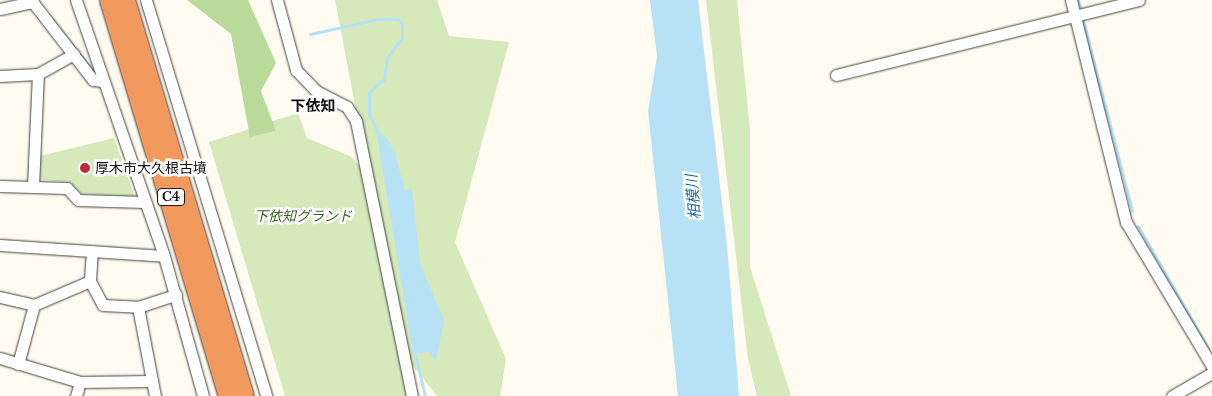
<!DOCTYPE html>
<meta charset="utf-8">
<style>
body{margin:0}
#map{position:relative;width:1212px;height:396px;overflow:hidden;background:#fffbf1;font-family:"Libre Baskerville","Noto Sans JP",serif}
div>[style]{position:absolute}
.green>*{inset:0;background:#d5e9bb}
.forest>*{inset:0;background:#bada9a}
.water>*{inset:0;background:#b7e1f5}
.stream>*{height:3px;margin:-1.5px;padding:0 1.5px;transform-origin:1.5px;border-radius:1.5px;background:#b7e1f5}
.roads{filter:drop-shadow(0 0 1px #424242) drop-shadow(0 0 1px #424242)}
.minor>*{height:11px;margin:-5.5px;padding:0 5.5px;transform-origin:5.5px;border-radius:5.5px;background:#fff}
.highway>*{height:18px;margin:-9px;padding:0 9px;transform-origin:9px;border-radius:9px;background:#f2995d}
.dots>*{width:14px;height:14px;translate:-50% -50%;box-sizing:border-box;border:2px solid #fff;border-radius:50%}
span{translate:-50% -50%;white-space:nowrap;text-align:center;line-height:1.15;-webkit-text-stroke:5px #fff;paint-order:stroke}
.shield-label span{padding:1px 4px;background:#fff;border:1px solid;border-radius:4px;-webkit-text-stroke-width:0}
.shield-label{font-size:12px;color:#0f0f0f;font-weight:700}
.poi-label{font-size:14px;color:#0f0f0f}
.left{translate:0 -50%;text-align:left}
.park-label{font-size:14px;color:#326620;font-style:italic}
.neighbourhood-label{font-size:15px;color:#0f0f0f;font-weight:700}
.water-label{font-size:15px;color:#196ca0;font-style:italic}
</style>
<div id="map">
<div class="green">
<i style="clip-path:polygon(335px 0,437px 0,449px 36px,509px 42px,455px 242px,506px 359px,500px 396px,437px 396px,406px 357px,414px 396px,285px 396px,209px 142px,298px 113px,307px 138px,350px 156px,365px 172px,381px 242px)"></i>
<i style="clip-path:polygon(706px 0,737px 0,750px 130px,750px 267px,791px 396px,757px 396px,748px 359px)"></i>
<i style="clip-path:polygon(114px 138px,135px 197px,82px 194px,71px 183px,38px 179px,40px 156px)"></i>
</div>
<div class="forest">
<i style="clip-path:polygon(187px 0,248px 0,276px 63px,261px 91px,276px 131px,250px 137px,231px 34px)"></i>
</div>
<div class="water">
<i style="clip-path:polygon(650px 0,698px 0,727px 245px,739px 396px,678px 396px,648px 111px,657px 56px)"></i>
<i style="clip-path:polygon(376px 129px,387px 138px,395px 154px,405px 190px,412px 189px,420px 263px,444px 321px,436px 360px,428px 352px,413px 354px)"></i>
</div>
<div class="stream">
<i style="left:1078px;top:0;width:7px;rotate:74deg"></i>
<i style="left:53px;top:20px;width:58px;rotate:52deg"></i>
<i style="left:1083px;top:20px;width:197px;rotate:75.6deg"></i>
<i style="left:310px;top:34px;width:70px;rotate:-12.4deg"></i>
<i style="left:378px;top:19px;width:20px"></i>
<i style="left:398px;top:19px;width:6px;rotate:51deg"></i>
<i style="left:402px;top:24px;width:14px;rotate:90deg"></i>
<i style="left:402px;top:38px;width:25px;rotate:127deg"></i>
<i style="left:387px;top:58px;width:21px;rotate:98deg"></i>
<i style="left:384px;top:79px;width:20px;rotate:139deg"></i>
<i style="left:369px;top:92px;width:22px;rotate:90deg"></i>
<i style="left:369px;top:114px;width:19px;rotate:65deg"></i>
<i style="left:1138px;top:226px;width:141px;rotate:60.2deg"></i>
<i style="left:414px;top:351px;width:46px;rotate:76.3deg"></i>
</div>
<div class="roads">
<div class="minor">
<i style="left:31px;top:0;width:101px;rotate:52.2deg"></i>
<i style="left:93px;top:80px;width:9px;rotate:6deg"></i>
<i style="left:76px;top:0;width:271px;rotate:71deg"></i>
<i style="left:164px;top:256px;width:145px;rotate:74.4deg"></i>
<i style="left:146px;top:0;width:414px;rotate:73.1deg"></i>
<i style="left:277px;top:0;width:73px;rotate:74.8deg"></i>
<i style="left:296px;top:70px;width:29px;rotate:46deg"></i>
<i style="left:316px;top:91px;width:35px;rotate:27deg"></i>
<i style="left:347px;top:107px;width:17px;rotate:57deg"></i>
<i style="left:356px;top:121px;width:281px;rotate:78.5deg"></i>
<i style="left:1071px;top:0;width:229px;rotate:76.1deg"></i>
<i style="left:1126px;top:222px;width:168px;rotate:59.2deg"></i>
<i style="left:0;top:9px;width:34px;rotate:-12deg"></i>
<i style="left:836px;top:75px;width:312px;rotate:-13.9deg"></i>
<i style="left:0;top:76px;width:38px;rotate:-3deg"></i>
<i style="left:38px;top:74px;width:41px;rotate:-29.1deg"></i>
<i style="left:0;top:186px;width:67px;rotate:1.7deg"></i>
<i style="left:67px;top:188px;width:16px;rotate:47deg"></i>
<i style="left:78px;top:200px;width:66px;rotate:1.7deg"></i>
<i style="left:33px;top:187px;width:113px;rotate:-87.5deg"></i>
<i style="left:0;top:245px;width:164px;rotate:3.8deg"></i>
<i style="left:92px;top:251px;width:30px;rotate:94deg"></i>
<i style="left:90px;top:281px;width:27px;rotate:62deg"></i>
<i style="left:103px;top:305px;width:35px;rotate:3deg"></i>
<i style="left:138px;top:307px;width:40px;rotate:-18deg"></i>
<i style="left:0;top:297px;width:35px;rotate:13deg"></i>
<i style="left:34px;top:305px;width:61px;rotate:-23.2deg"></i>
<i style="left:138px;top:307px;width:91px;rotate:79.2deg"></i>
<i style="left:0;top:358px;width:84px;rotate:16.7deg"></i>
<i style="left:80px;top:382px;width:15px;rotate:106deg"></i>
<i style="left:18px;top:364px;width:61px;rotate:-74.8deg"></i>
<i style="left:80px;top:382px;width:72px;rotate:-0.8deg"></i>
<i style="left:1172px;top:396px;width:46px;rotate:-29.9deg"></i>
</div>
<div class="highway">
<i style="left:109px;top:0;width:413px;rotate:73.3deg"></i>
<i style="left:126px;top:0;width:413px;rotate:73.3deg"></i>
</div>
</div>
<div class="dots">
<i style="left:85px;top:168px;background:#be2938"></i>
</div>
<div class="shield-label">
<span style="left:171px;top:197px">C4</span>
</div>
<div class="poi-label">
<span class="left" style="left:95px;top:168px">厚木市大久根古墳</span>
</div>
<div class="park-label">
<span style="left:303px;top:216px">下依知グランド</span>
</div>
<div class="neighbourhood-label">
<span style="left:313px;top:106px">下依知</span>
</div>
<div class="water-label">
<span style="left:693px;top:197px;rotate:-95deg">相模川</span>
</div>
</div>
